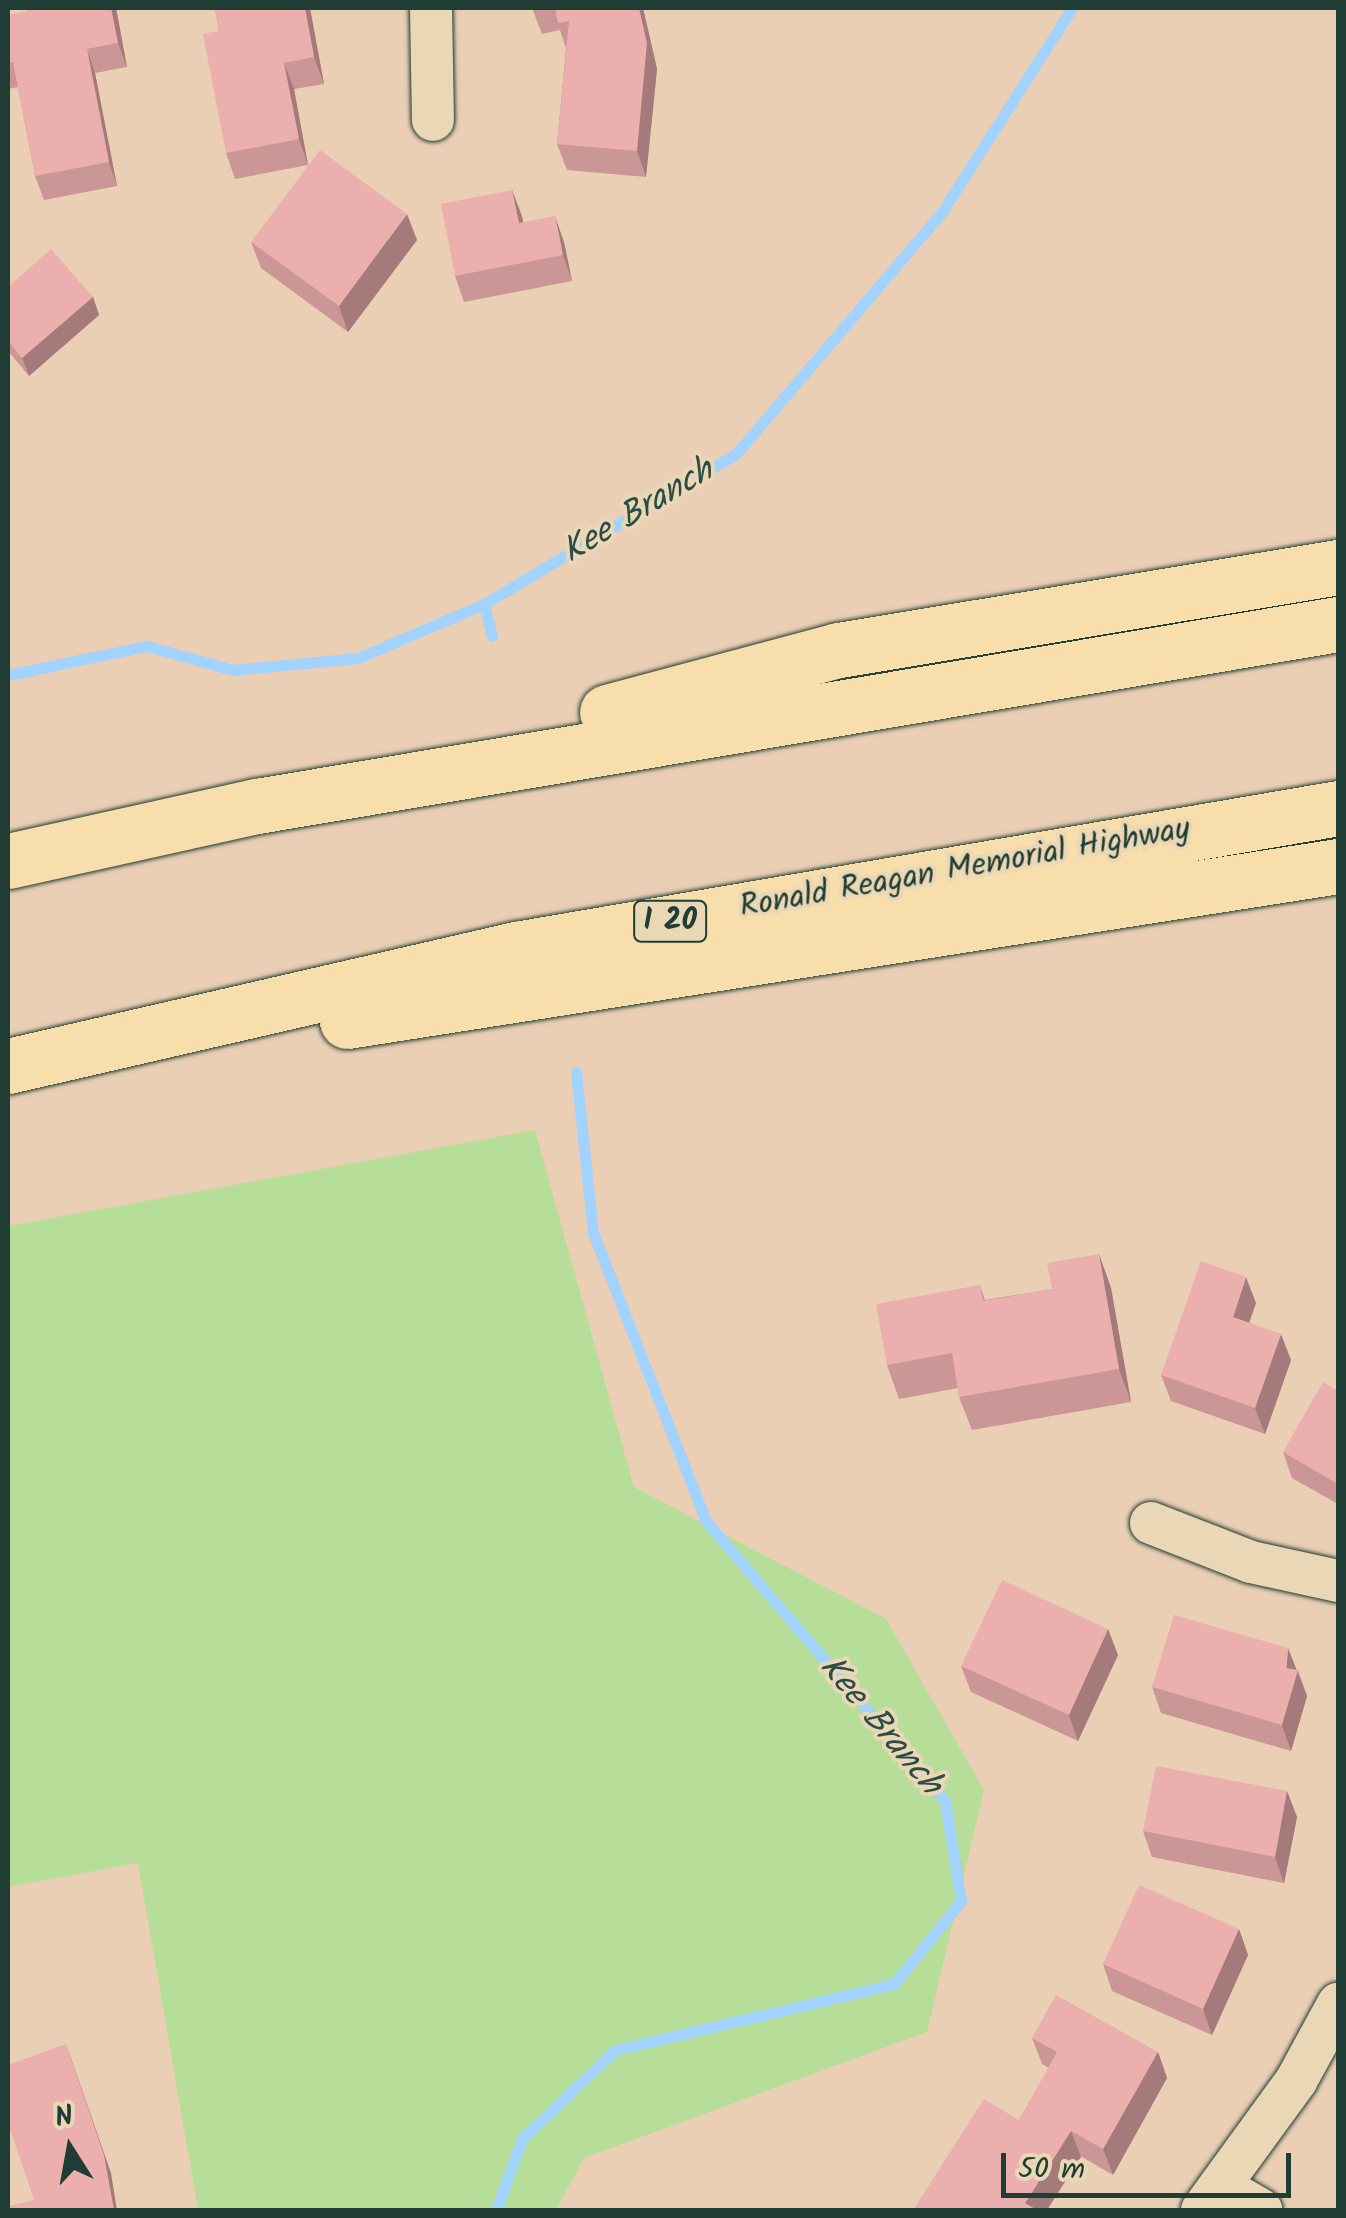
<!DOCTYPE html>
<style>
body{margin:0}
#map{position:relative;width:1346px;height:2218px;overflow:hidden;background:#eacfb4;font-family:Kalam,sans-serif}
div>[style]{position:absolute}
.green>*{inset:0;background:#b7de99}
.stream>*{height:11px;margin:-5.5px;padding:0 5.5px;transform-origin:5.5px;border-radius:5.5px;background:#a2d2fe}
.roads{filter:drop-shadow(0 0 2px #1f3d34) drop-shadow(0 0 2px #1f3d34)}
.street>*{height:42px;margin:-21px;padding:0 21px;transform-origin:21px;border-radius:21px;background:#ead7b5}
.highway>*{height:55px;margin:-27.5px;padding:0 27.5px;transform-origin:27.5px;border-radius:27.5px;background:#f8deab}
.wall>*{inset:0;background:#ca9696}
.shaded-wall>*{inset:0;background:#a47a7a}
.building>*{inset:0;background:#ebafae}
span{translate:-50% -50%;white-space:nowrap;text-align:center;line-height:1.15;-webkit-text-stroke:8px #ead7b5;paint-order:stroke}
.shield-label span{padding:2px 8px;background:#ead7b5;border:2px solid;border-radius:8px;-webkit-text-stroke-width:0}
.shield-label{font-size:30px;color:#1f3d34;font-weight:700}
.street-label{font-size:32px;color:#1f3d34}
.water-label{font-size:35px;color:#2c4c48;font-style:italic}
.frame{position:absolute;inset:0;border:10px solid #1f3d34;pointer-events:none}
.north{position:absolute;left:20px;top:2098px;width:100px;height:100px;-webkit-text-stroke:8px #ead7b5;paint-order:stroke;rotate:349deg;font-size:28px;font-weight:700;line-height:40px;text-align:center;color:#1f3d34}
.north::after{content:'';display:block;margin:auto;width:35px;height:45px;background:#1f3d34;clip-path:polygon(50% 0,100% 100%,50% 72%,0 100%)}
.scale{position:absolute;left:1001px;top:2153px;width:290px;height:45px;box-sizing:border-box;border:5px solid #1f3d34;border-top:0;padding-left:12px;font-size:30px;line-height:35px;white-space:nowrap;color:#1f3d34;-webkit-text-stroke:8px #ead7b5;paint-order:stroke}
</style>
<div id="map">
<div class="green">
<i style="clip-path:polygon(535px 1130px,634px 1487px,886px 1619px,984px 1790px,927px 2032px,584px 2158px,556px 2210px,198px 2210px,138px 1863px,8px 1887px,8px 1226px)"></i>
</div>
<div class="stream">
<i style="left:484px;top:604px;width:33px;rotate:76deg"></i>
<i style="left:8px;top:675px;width:142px;rotate:-11.8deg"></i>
<i style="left:147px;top:646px;width:89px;rotate:15.6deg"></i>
<i style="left:233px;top:670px;width:126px;rotate:-5.5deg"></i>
<i style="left:358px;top:658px;width:137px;rotate:-23.2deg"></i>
<i style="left:484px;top:604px;width:293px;rotate:-30.8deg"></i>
<i style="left:736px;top:454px;width:318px;rotate:-49.6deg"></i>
<i style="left:942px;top:212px;width:242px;rotate:-57.5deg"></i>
<i style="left:496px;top:2210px;width:76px;rotate:-69.9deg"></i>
<i style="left:522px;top:2139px;width:129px;rotate:-43.7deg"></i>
<i style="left:615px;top:2050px;width:287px;rotate:-13.3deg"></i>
<i style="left:894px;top:1984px;width:107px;rotate:-51.1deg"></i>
<i style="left:961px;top:1901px;width:101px;rotate:-99.1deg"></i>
<i style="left:945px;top:1801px;width:368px;rotate:-130.5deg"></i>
<i style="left:706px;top:1521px;width:309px;rotate:-111.4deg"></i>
<i style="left:593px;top:1233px;width:162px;rotate:-96deg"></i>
</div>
<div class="roads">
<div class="street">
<i style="left:431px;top:8px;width:112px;rotate:89deg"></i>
<i style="left:1151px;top:1523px;width:107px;rotate:21.3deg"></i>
<i style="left:1251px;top:1562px;width:89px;rotate:12.3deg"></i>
<i style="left:1220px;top:2186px;width:48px;rotate:30.3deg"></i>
<i style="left:1202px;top:2210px;width:160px;rotate:-53.9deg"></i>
<i style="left:1296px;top:2081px;width:88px;rotate:-61.4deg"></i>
</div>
<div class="highway">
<i style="left:607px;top:712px;width:240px;rotate:-15deg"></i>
<i style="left:839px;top:650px;width:506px;rotate:-9.44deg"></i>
<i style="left:8px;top:861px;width:255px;rotate:-12.5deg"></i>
<i style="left:257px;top:806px;width:1096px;rotate:-9.56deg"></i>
<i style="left:347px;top:1021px;width:1003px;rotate:-8.89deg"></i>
<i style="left:8px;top:1066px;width:521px;rotate:-12.97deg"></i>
<i style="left:516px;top:949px;width:834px;rotate:-9.73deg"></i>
</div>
</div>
<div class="wall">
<i style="clip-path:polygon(116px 8px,127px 67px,95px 73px,117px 186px,44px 200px,35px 176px,18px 87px,8px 89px,8px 15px)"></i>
<i style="clip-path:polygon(215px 8px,320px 8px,310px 9px,324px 84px,294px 89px,308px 165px,235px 179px,226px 153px,219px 31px)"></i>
<i style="clip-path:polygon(532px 8px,643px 8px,657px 69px,646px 177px,567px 170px,557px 144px,566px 48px,560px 30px,542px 34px)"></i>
<i style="clip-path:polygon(512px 190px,523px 222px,564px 242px,572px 281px,464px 302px,455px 276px)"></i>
<i style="clip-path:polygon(417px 240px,348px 332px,261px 268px,251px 242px)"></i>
<i style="clip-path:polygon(8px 287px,93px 297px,99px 315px,29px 376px,8px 351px)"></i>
<i style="clip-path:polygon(1099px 1254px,1111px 1288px,1131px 1402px,972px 1430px,959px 1397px,958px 1388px,899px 1399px,887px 1365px,980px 1285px,985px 1300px,1052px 1289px)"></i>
<i style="clip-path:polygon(1256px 1303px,1249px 1323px,1291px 1360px,1265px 1434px,1171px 1401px,1161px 1375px)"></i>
<i style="clip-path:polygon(1338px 1391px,1338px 1504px,1292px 1478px,1283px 1452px)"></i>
<i style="clip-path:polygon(1118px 1655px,1078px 1741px,971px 1692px,961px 1666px)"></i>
<i style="clip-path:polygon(1298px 1670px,1307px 1696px,1291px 1751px,1161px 1713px,1152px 1687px)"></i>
<i style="clip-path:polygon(1287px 1791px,1297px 1817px,1284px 1883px,1152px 1857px,1143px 1831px)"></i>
<i style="clip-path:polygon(1239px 1929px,1248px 1955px,1212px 2035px,1112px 1991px,1103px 1964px)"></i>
<i style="clip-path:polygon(1032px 2038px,1158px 2052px,1167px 2078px,1113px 2175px,1019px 2120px,1049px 2068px,1042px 2064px)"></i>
</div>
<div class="shaded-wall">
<i style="clip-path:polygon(111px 8px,116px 8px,127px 67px,118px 43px)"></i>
<i style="clip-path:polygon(305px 8px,310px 8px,324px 84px,314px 57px)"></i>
<i style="clip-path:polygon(639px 8px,643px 8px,657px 69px,646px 177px,637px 151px)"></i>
<i style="clip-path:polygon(87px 49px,95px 73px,117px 186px,109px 162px)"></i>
<i style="clip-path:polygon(284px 63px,294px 89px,308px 165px,299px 139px)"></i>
<i style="clip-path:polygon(512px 190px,522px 216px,528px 249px,519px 223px)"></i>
<i style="clip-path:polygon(407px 214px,417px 240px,348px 332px,339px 306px)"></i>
<i style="clip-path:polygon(555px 216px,564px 242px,572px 281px,563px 255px)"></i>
<i style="clip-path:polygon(93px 297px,99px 315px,29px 376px,22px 358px)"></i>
<i style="clip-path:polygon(1099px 1254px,1111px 1288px,1131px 1402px,1119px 1369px)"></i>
<i style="clip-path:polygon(1246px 1277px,1256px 1303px,1242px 1343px,1233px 1317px)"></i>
<i style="clip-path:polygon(1281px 1334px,1291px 1360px,1265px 1434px,1255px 1408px)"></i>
<i style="clip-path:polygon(1108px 1629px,1118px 1655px,1078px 1741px,1069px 1715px)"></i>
<i style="clip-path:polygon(1288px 1648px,1307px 1696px,1291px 1751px,1282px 1725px)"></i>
<i style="clip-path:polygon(1287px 1791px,1297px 1817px,1284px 1883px,1275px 1857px)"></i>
<i style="clip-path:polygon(1239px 1929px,1248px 1955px,1212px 2035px,1203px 2009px)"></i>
<i style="clip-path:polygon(66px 2044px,111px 2173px,117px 2210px,114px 2210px)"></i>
<i style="clip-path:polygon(1158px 2052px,1167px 2078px,1113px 2175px,1103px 2149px)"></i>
<i style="clip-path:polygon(1071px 2131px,1081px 2157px,1047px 2210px,1028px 2210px,1025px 2203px)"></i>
</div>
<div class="building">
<i style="clip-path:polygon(26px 8px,111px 8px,118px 43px,87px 49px,109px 162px,35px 176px,13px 62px,8px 63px,8px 15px,27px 11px)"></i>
<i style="clip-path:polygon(215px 8px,305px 8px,314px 57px,284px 63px,299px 139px,226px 153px,203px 34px,219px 31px)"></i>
<i style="clip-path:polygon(555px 8px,639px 8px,647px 43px,637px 151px,557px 144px,569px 21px,558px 23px)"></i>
<i style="clip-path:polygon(320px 150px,407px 214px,339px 306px,251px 242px)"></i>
<i style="clip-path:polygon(512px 190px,519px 223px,555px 216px,563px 255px,455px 276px,441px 204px)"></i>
<i style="clip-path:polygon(51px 249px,93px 297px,22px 358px,8px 341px,8px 287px)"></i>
<i style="clip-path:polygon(1099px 1254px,1119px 1369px,959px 1397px,952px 1353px,887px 1365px,876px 1304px,980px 1285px,983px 1301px,1052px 1289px,1047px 1263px)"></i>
<i style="clip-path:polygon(1201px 1261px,1246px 1277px,1233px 1317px,1281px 1334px,1255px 1408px,1161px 1375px)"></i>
<i style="clip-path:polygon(1323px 1382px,1338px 1391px,1338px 1484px,1283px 1452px)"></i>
<i style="clip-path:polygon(1002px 1580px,1108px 1629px,1069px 1715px,961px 1666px)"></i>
<i style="clip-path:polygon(1174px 1615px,1288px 1648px,1286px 1668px,1298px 1670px,1282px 1725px,1152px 1687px)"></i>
<i style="clip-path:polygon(1156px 1766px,1287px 1791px,1275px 1857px,1143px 1831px)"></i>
<i style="clip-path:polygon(1139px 1885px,1239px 1929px,1203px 2009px,1103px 1964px)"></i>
<i style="clip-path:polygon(1056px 1995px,1158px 2052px,1103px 2149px,1071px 2131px,1025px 2203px,1037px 2210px,913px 2210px,984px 2099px,1019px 2120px,1057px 2052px,1032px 2038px)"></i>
<i style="clip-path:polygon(66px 2044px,104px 2155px,114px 2210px,8px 2210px,8px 2206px,34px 2200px,8px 2123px,8px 2065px)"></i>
</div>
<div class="shield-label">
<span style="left:670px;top:921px">I 20</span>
</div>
<div class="street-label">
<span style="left:965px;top:869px;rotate:-10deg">Ronald Reagan Memorial Highway</span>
</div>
<div class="water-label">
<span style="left:638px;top:512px;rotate:-31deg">Kee Branch</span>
<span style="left:880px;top:1726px;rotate:50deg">Kee Branch</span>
</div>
<div class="frame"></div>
<div class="north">N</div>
<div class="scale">50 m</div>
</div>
